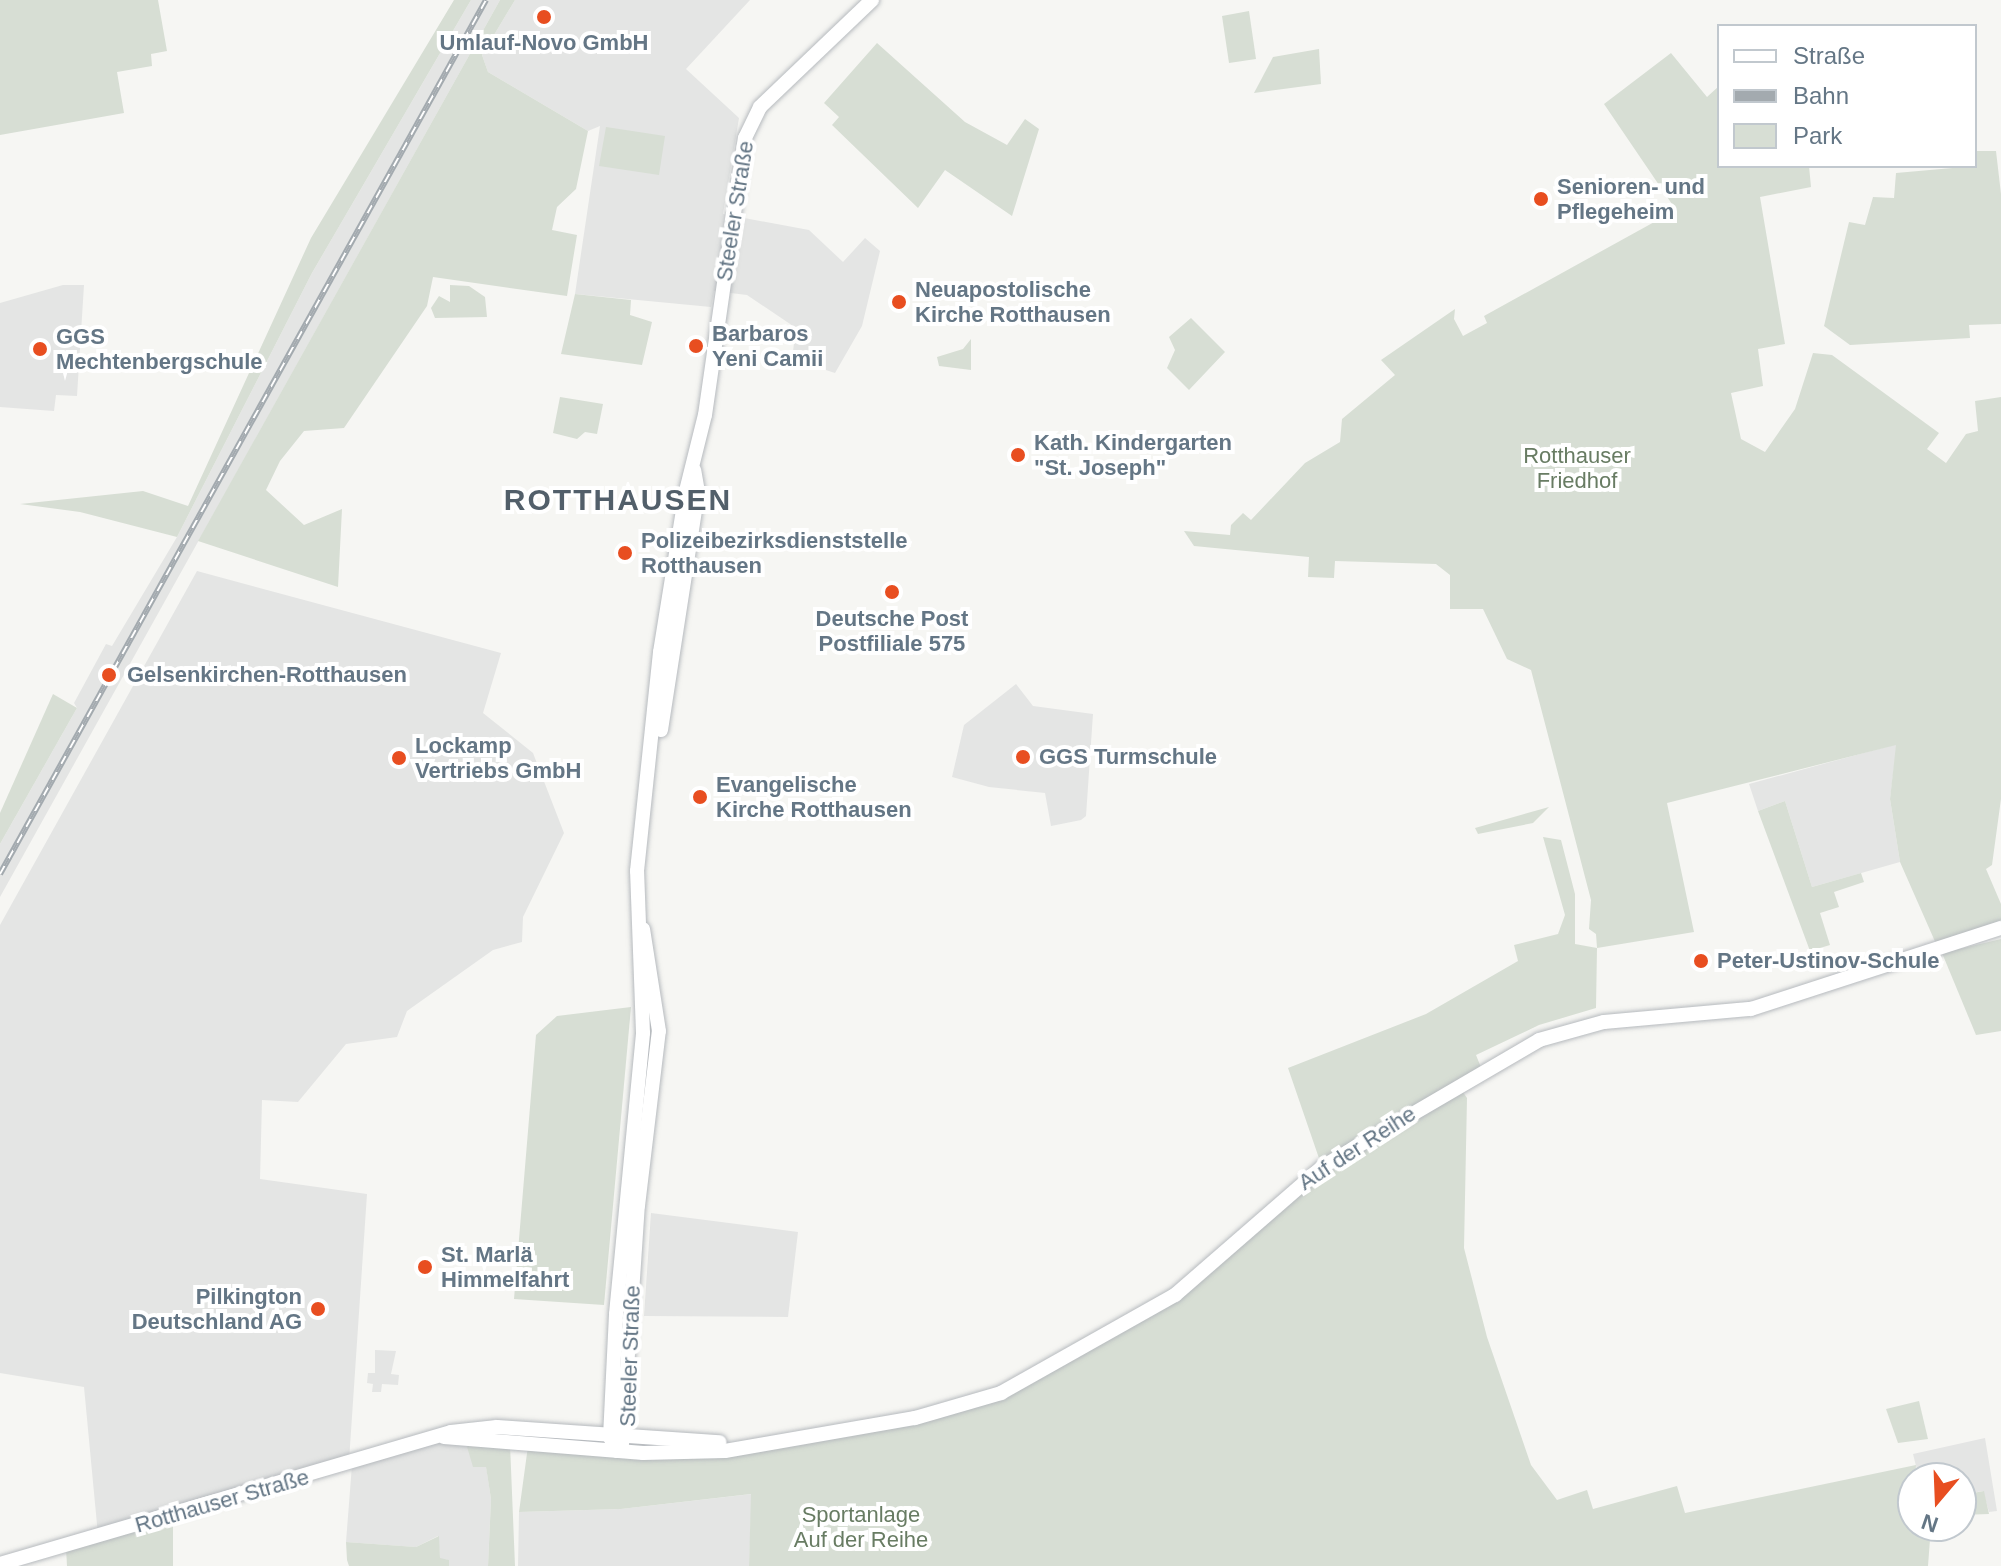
<!DOCTYPE html>
<meta charset="utf-8">
<style>
body{margin:0}
#map{position:relative;width:2001px;height:1566px;overflow:hidden;background:#f6f6f3;font-family:Arial,sans-serif}
div>[style]{position:absolute}
.built>*{inset:0;background:#e4e5e4}
.green>*{inset:0;background:#d7ded4}
.roads{filter:drop-shadow(0 0 2px #b6babe) drop-shadow(0 0 2px #b6babe)}
.major>*{height:14px;margin:-7px;padding:0 7px;transform-origin:7px;border-radius:7px;background:#fff}
.rail>*{height:6px;margin-top:-3px;transform-origin:0;background:repeating-linear-gradient(90deg,#fff 0 9px,#a3aaaf 0 18px);box-sizing:border-box;border-block:2px solid #a3aaaf}
.dots>*{width:22px;height:22px;translate:-50% -50%;box-sizing:border-box;border:4px solid #fff;border-radius:50%}
span{translate:-50% -50%;white-space:nowrap;text-align:center;line-height:1.15;-webkit-text-stroke:8px #fff;paint-order:stroke}
.poi-label{font-size:22px;color:#647685;font-weight:700}
.left{translate:0 -50%;text-align:left}
.right{translate:-100% -50%;text-align:right}
.street-label{font-size:22px;color:#647685}
.park-label{font-size:22px;color:#687c63}
.district-label{font-size:30px;color:#525f6a;font-weight:700;letter-spacing:2px}
.legend{position:absolute;left:1717px;top:24px;width:260px;height:144px;box-sizing:border-box;background:#fff;border:2px solid #c1c8ce;margin:0;padding:10px 14px;list-style:none;font-size:24px;color:#647685}
.legend li{display:flex;align-items:center;gap:16px;height:40px}
.legend b{width:40px;border:2px solid #c1c8ce}
.north{position:absolute;left:1897px;top:1462px;width:80px;height:80px;box-sizing:border-box;background:#fff;border:2px solid #c1c8ce;border-radius:50%;rotate:199deg;font-size:22px;font-weight:700;line-height:32px;text-align:center;color:#647685}
.north::after{content:'';display:block;margin:auto;width:28px;height:36px;background:#e84e20;clip-path:polygon(50% 0,100% 100%,50% 72%,0 100%)}
</style>
<div id="map">
<div class="built">
<i style="clip-path:polygon(471px 0,500px 0,0 897px,0 844px,77px 708px,74px 703px,106px 644px,112px 646px,177px 537px,312px 273px)"></i>
<i style="clip-path:polygon(515px 0,750px 0,686px 69px,739px 118px,723px 214px,809px 230px,843px 262px,865px 238px,880px 251px,862px 326px,835px 373px,792px 359px,796px 328px,747px 295px,714px 291px,711px 307px,575px 294px,600px 126px,588px 131px,488px 72px,482px 55px)"></i>
<i style="clip-path:polygon(63px 285px,84px 285px,77px 396px,56px 395px,54px 411px,0 407px,0 303px)"></i>
<i style="clip-path:polygon(197px 571px,501px 653px,483px 713px,533px 753px,564px 833px,523px 917px,522px 942px,493px 950px,407px 1011px,397px 1037px,346px 1044px,298px 1102px,262px 1100px,260px 1179px,367px 1194px,349px 1461px,98px 1535px,84px 1387px,0 1373px,0 925px)"></i>
<i style="clip-path:polygon(1016px 684px,1033px 706px,1093px 714px,1086px 816px,1081px 820px,1051px 826px,1045px 793px,989px 787px,952px 777px,964px 725px)"></i>
<i style="clip-path:polygon(1897px 744px,1890px 799px,1900px 862px,1812px 887px,1785px 801px,1758px 811px,1749px 784px)"></i>
<i style="clip-path:polygon(651px 1213px,798px 1232px,788px 1317px,644px 1316px)"></i>
<i style="clip-path:polygon(375px 1350px,396px 1351px,391px 1374px,399px 1375px,398px 1385px,382px 1384px,381px 1392px,372px 1392px,373px 1384px,367px 1383px,368px 1373px,375px 1373px)"></i>
<i style="clip-path:polygon(1985px 1438px,1997px 1511px,1989px 1512px,1983px 1491px,1961px 1495px,1961px 1478px,1919px 1478px,1913px 1454px)"></i>
<i style="clip-path:polygon(444px 1439px,465px 1440px,486px 1466px,491px 1499px,488px 1566px,449px 1566px,448px 1560px,440px 1559px,438px 1536px,416px 1547px,346px 1542px,352px 1465px)"></i>
<i style="clip-path:polygon(752px 1494px,749px 1566px,518px 1566px,519px 1512px,621px 1509px)"></i>
</div>
<div class="green">
<i style="clip-path:polygon(0 0,158px 0,167px 51px,151px 54px,152px 66px,117px 72px,124px 113px,0 135px)"></i>
<i style="clip-path:polygon(454px 0,471px 0,312px 273px,177px 537px,80px 512px,20px 504px,143px 491px,188px 506px,311px 238px)"></i>
<i style="clip-path:polygon(500px 0,515px 0,482px 55px,488px 72px,588px 131px,576px 189px,557px 207px,552px 230px,577px 235px,567px 296px,433px 277px,427px 306px,344px 428px,304px 431px,280px 461px,266px 490px,304px 525px,342px 509px,338px 587px,198px 541px)"></i>
<i style="clip-path:polygon(1249px 11px,1256px 59px,1229px 63px,1222px 16px)"></i>
<i style="clip-path:polygon(877px 43px,965px 122px,1007px 145px,1025px 119px,1039px 129px,1012px 216px,945px 170px,918px 208px,832px 125px,839px 117px,824px 103px)"></i>
<i style="clip-path:polygon(1319px 49px,1321px 84px,1254px 93px,1273px 57px)"></i>
<i style="clip-path:polygon(1671px 53px,1707px 97px,1719px 86px,1719px 166px,1809px 166px,1811px 187px,1760px 197px,1785px 344px,1758px 349px,1763px 386px,1731px 393px,1741px 439px,1765px 452px,1795px 409px,1813px 353px,1832px 355px,1939px 433px,1927px 449px,1946px 463px,1966px 434px,1978px 431px,1975px 401px,2001px 397px,2001px 799px,1992px 865px,1986px 869px,2001px 904px,2001px 923px,1937px 946px,1900px 862px,1890px 799px,1896px 745px,1667px 803px,1694px 932px,1597px 948px,1596px 1008px,1539px 1025px,1476px 1055px,1482px 1070px,1458px 1085px,1467px 1098px,1464px 1248px,1487px 1337px,1531px 1465px,1557px 1500px,1587px 1490px,1593px 1509px,1677px 1486px,1685px 1513px,1916px 1465px,1913px 1526px,1931px 1526px,1928px 1566px,749px 1566px,751px 1494px,621px 1509px,519px 1512px,528px 1446px,700px 1453px,950px 1411px,1143px 1317px,1322px 1167px,1288px 1068px,1426px 1014px,1518px 961px,1514px 945px,1558px 934px,1565px 915px,1543px 837px,1561px 840px,1575px 894px,1575px 944px,1597px 948px,1596px 934px,1589px 929px,1591px 900px,1531px 670px,1507px 659px,1483px 609px,1450px 609px,1450px 575px,1436px 564px,1335px 561px,1334px 578px,1308px 577px,1309px 557px,1194px 546px,1184px 531px,1230px 535px,1231px 525px,1243px 513px,1251px 520px,1305px 463px,1340px 442px,1342px 419px,1395px 375px,1381px 360px,1455px 309px,1454px 319px,1463px 336px,1487px 323px,1484px 316px,1676px 210px,1604px 104px)"></i>
<i style="clip-path:polygon(606px 127px,665px 136px,659px 175px,599px 166px)"></i>
<i style="clip-path:polygon(1975px 151px,1996px 151px,2001px 194px,2001px 324px,1969px 325px,1970px 338px,1850px 345px,1824px 326px,1849px 222px,1865px 225px,1873px 197px,1894px 198px,1896px 173px,1975px 166px)"></i>
<i style="clip-path:polygon(450px 285px,469px 286px,485px 297px,487px 317px,435px 318px,431px 308px,439px 296px,450px 302px)"></i>
<i style="clip-path:polygon(575px 294px,631px 300px,630px 315px,652px 322px,642px 365px,561px 354px)"></i>
<i style="clip-path:polygon(1191px 318px,1225px 352px,1189px 390px,1167px 368px,1175px 350px,1169px 337px)"></i>
<i style="clip-path:polygon(971px 339px,971px 370px,939px 366px,937px 357px,963px 349px)"></i>
<i style="clip-path:polygon(560px 397px,603px 404px,597px 434px,585px 432px,577px 439px,553px 433px)"></i>
<i style="clip-path:polygon(53px 694px,77px 708px,0 844px,0 813px)"></i>
<i style="clip-path:polygon(1785px 801px,1812px 887px,1861px 873px,1864px 882px,1834px 892px,1839px 907px,1820px 913px,1830px 945px,1810px 951px,1758px 811px)"></i>
<i style="clip-path:polygon(1549px 807px,1533px 823px,1478px 834px,1475px 828px)"></i>
<i style="clip-path:polygon(2001px 939px,2001px 1031px,1976px 1035px,1942px 953px)"></i>
<i style="clip-path:polygon(631px 1007px,604px 1305px,514px 1299px,536px 1035px,557px 1016px)"></i>
<i style="clip-path:polygon(1919px 1401px,1928px 1439px,1898px 1443px,1886px 1409px)"></i>
<i style="clip-path:polygon(465px 1440px,510px 1444px,515px 1566px,488px 1566px,491px 1499px,486px 1467px,473px 1467px)"></i>
<i style="clip-path:polygon(1984px 1491px,1989px 1514px,1961px 1515px,1961px 1495px)"></i>
<i style="clip-path:polygon(173px 1519px,173px 1566px,67px 1566px,66px 1548px)"></i>
<i style="clip-path:polygon(439px 1536px,440px 1558px,449px 1560px,449px 1566px,349px 1566px,347px 1560px,346px 1542px,416px 1547px)"></i>
</div>
<div class="roads">
<div class="major">
<i style="left:661px;top:730px;width:241px;rotate:-81.2deg"></i>
<i style="left:698px;top:492px;width:22px;rotate:-100deg"></i>
<i style="left:444px;top:1437px;width:200px;rotate:4.6deg"></i>
<i style="left:643px;top:1453px;width:82px;rotate:-1.4deg"></i>
<i style="left:725px;top:1451px;width:193px;rotate:-9.9deg"></i>
<i style="left:915px;top:1418px;width:90px;rotate:-16.2deg"></i>
<i style="left:1001px;top:1393px;width:200px;rotate:-29.4deg"></i>
<i style="left:1175px;top:1295px;width:195px;rotate:-41deg"></i>
<i style="left:1322px;top:1167px;width:251px;rotate:-30.3deg"></i>
<i style="left:1539px;top:1040px;width:67px;rotate:-15.5deg"></i>
<i style="left:1604px;top:1022px;width:148px;rotate:-5.1deg"></i>
<i style="left:1751px;top:1009px;width:263px;rotate:-18deg"></i>
<i style="left:622px;top:1444px;width:239px;rotate:-86.2deg"></i>
<i style="left:638px;top:1206px;width:176px;rotate:-83.2deg"></i>
<i style="left:659px;top:1031px;width:103px;rotate:-98.9deg"></i>
<i style="left:617px;top:1451px;width:16px;rotate:-117deg"></i>
<i style="left:610px;top:1437px;width:123px;rotate:-87.2deg"></i>
<i style="left:616px;top:1314px;width:282px;rotate:-84.5deg"></i>
<i style="left:643px;top:1033px;width:162px;rotate:-92.1deg"></i>
<i style="left:637px;top:871px;width:220px;rotate:-84deg"></i>
<i style="left:660px;top:652px;width:163px;rotate:-80.8deg"></i>
<i style="left:686px;top:491px;width:78px;rotate:-76deg"></i>
<i style="left:705px;top:415px;width:280px;rotate:-81.8deg"></i>
<i style="left:745px;top:138px;width:34px;rotate:-64deg"></i>
<i style="left:760px;top:107px;width:155px;rotate:-43.7deg"></i>
<i style="left:0;top:1564px;width:470px;rotate:-16.3deg"></i>
<i style="left:451px;top:1432px;width:46px;rotate:-6.2deg"></i>
<i style="left:497px;top:1427px;width:223px;rotate:3.9deg"></i>
</div>
</div>
<div class="rail">
<i style="left:0;top:874px;width:1000px;rotate:-60.92deg"></i>
</div>
<div class="dots">
<i style="left:544px;top:17px;background:#e84e20"></i>
<i style="left:1541px;top:199px;background:#e84e20"></i>
<i style="left:899px;top:302px;background:#e84e20"></i>
<i style="left:696px;top:346px;background:#e84e20"></i>
<i style="left:40px;top:349px;background:#e84e20"></i>
<i style="left:1018px;top:455px;background:#e84e20"></i>
<i style="left:625px;top:553px;background:#e84e20"></i>
<i style="left:892px;top:592px;background:#e84e20"></i>
<i style="left:109px;top:675px;background:#e84e20"></i>
<i style="left:1023px;top:757px;background:#e84e20"></i>
<i style="left:399px;top:758px;background:#e84e20"></i>
<i style="left:700px;top:797px;background:#e84e20"></i>
<i style="left:1701px;top:961px;background:#e84e20"></i>
<i style="left:425px;top:1267px;background:#e84e20"></i>
<i style="left:318px;top:1309px;background:#e84e20"></i>
</div>
<div class="poi-label">
<span style="left:544px;top:43px">Umlauf-Novo GmbH</span>
<span class="left" style="left:1557px;top:199px">Senioren- und<br>Pflegeheim</span>
<span class="left" style="left:915px;top:302px">Neuapostolische<br>Kirche Rotthausen</span>
<span class="left" style="left:712px;top:346px">Barbaros<br>Yeni Camii</span>
<span class="left" style="left:56px;top:349px">GGS<br>Mechtenbergschule</span>
<span class="left" style="left:1034px;top:455px">Kath. Kindergarten<br>"St. Joseph"</span>
<span class="left" style="left:641px;top:553px">Polizeibezirksdienststelle<br>Rotthausen</span>
<span style="left:892px;top:631px">Deutsche Post<br>Postfiliale 575</span>
<span class="left" style="left:127px;top:675px">Gelsenkirchen-Rotthausen</span>
<span class="left" style="left:415px;top:758px">Lockamp<br>Vertriebs GmbH</span>
<span class="left" style="left:1039px;top:757px">GGS Turmschule</span>
<span class="left" style="left:716px;top:797px">Evangelische<br>Kirche Rotthausen</span>
<span class="left" style="left:1717px;top:961px">Peter-Ustinov-Schule</span>
<span class="left" style="left:441px;top:1267px">St. Marlä<br>Himmelfahrt</span>
<span class="right" style="left:302px;top:1309px">Pilkington<br>Deutschland AG</span>
</div>
<div class="street-label">
<span style="left:735px;top:211px;rotate:-81deg">Steeler Straße</span>
<span style="left:1357px;top:1148px;rotate:-33deg">Auf der Reihe</span>
<span style="left:630px;top:1356px;rotate:-88deg">Steeler Straße</span>
<span style="left:222px;top:1501px;rotate:-16deg">Rotthauser Straße</span>
</div>
<div class="park-label">
<span style="left:1577px;top:468px">Rotthauser<br>Friedhof</span>
<span style="left:861px;top:1527px">Sportanlage<br>Auf der Reihe</span>
</div>
<div class="district-label">
<span style="left:618px;top:500px">ROTTHAUSEN</span>
</div>
<ul class="legend">
<li><b style="height:10px;background:#fff"></b>Straße</li>
<li><b style="height:10px;background:#a3aaaf"></b>Bahn</li>
<li><b style="height:22px;background:#d7ded4"></b>Park</li>
</ul>
<div class="north">N</div>
</div>
